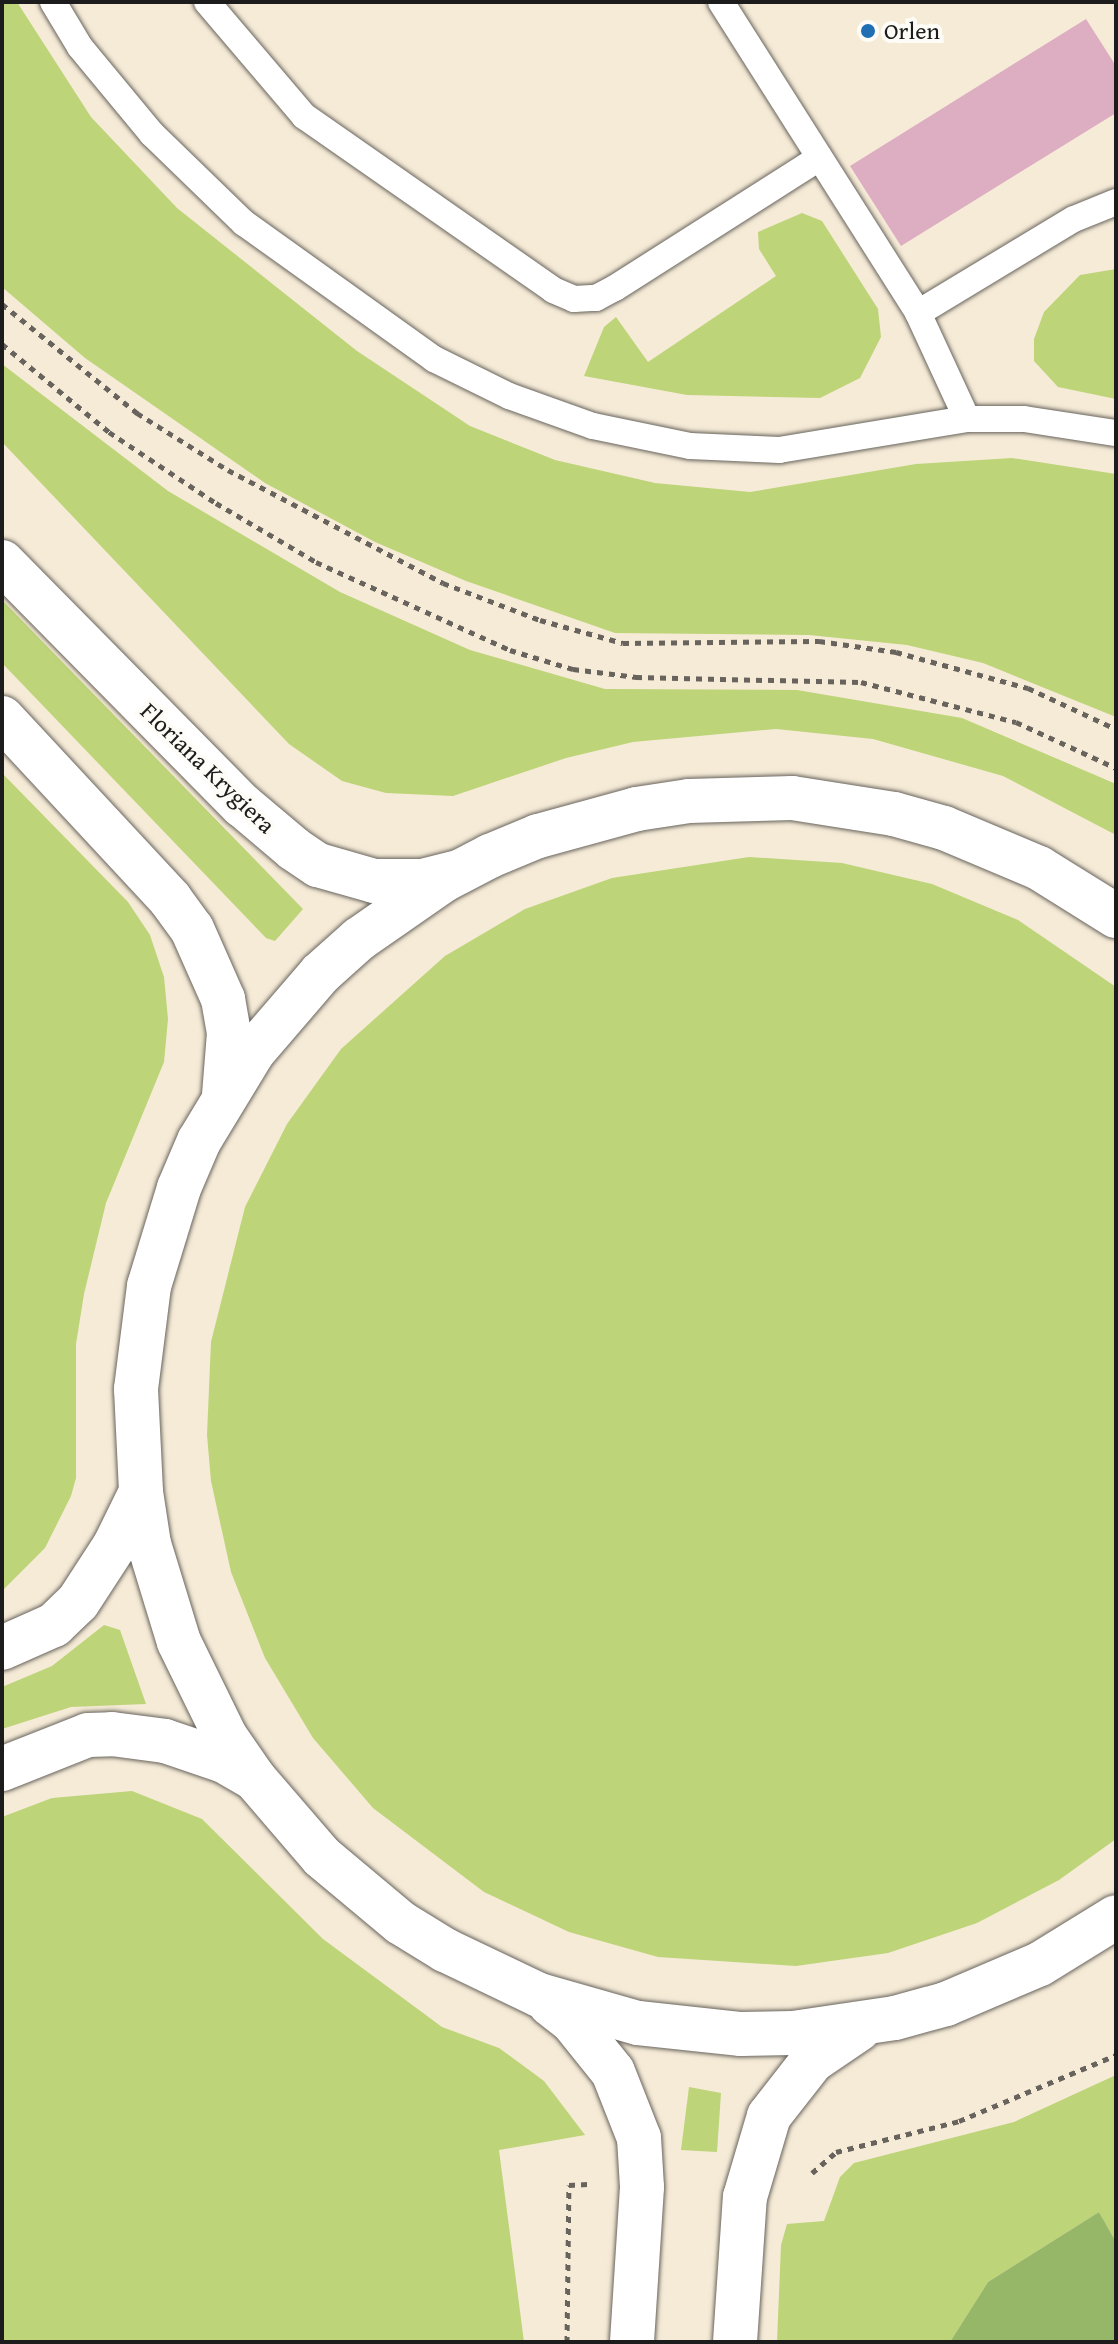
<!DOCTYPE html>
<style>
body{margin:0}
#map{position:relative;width:1118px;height:2344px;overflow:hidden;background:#f6ebd7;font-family:"Gentium Book Plus",serif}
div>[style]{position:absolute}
.green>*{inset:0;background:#bdd478}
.forest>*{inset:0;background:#96b668}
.building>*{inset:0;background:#ddadc2}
.path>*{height:5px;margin-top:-2.5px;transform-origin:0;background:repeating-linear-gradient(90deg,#68645d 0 6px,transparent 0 12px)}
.roads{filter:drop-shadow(0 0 2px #68645d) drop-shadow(0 0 2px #68645d)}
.service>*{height:26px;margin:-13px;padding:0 13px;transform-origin:13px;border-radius:13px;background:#fff}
.tertiary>*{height:44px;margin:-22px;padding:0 22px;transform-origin:22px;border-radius:22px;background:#fff}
.primary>*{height:44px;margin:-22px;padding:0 22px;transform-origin:22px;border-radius:22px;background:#fff}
.dots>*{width:22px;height:22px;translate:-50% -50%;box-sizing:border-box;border:4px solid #fdfcf7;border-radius:50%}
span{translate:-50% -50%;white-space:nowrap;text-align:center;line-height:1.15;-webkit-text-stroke:8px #fdfcf7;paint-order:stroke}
.poi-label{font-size:24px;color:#1c1c1c}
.left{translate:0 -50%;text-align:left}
.street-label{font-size:24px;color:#1c1c1c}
.frame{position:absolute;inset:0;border:4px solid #1c1c1c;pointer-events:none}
</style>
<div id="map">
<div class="green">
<i style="clip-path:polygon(2px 2px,17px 2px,91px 117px,177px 208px,357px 351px,470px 426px,555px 460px,655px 483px,750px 492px,916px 464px,1012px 458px,1116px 474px,1116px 717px,983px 663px,907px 645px,809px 635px,615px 633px,466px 581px,375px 542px,265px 483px,85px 358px,2px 287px)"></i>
<i style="clip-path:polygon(802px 213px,822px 221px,878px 309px,881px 337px,860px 378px,820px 398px,687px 395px,584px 376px,604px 327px,616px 317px,648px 362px,776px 276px,759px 249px,758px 232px)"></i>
<i style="clip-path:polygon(1116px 269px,1116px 399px,1058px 387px,1034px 361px,1034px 339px,1044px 312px,1080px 275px)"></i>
<i style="clip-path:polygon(2px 364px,168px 491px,340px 592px,470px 650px,605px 689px,797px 690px,962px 718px,1116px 784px,1116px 835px,1003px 776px,873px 739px,776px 729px,633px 742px,566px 758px,453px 796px,386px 793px,342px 781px,289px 744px,2px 442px)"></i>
<i style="clip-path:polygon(2px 600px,303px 909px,275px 941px,266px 938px,2px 663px)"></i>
<i style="clip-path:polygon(2px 773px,128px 902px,150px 935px,164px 977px,168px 1019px,164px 1062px,106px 1203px,84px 1294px,76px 1344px,76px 1478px,71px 1496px,45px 1548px,2px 1591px)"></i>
<i style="clip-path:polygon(749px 857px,842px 863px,932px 884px,1018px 920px,1116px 987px,1116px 1839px,1059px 1880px,977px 1923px,888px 1953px,796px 1966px,658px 1957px,569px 1932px,484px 1892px,373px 1808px,313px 1738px,265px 1658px,231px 1572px,211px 1481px,207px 1435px,211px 1342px,245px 1207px,287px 1124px,341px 1049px,445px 956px,525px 909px,612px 878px)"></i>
<i style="clip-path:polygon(104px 1625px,120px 1630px,146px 1704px,71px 1707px,2px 1729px,2px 1687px,52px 1666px)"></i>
<i style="clip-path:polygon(132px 1791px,202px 1819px,323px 1939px,442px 2027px,499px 2048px,544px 2081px,585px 2135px,499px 2150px,524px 2342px,2px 2342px,2px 1817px,52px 1798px)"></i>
<i style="clip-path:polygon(1116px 2075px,1116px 2242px,1099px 2212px,988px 2282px,950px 2342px,777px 2342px,781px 2245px,787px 2224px,824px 2221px,840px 2177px,854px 2163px,1014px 2122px)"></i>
<i style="clip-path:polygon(689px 2087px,721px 2093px,717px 2152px,681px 2150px)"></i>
</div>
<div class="forest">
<i style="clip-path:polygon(1099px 2212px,1116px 2242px,1116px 2342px,950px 2342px,988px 2282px)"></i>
</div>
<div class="building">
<i style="clip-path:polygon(1086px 19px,1116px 66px,1116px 113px,901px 246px,850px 166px)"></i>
</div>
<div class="path">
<i style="left:2px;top:304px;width:174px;rotate:38.9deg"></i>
<i style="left:137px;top:413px;width:107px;rotate:32.1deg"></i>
<i style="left:228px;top:470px;width:243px;rotate:27.7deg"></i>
<i style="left:443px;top:583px;width:104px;rotate:20.9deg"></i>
<i style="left:540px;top:620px;width:86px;rotate:15.5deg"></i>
<i style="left:623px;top:643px;width:196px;rotate:-0.6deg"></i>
<i style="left:819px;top:641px;width:78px;rotate:8.1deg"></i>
<i style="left:896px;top:652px;width:137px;rotate:15.3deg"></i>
<i style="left:1028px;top:688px;width:97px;rotate:25deg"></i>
<i style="left:2px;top:344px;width:139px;rotate:39.4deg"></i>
<i style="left:109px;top:432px;width:128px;rotate:33.6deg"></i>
<i style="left:216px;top:503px;width:116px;rotate:30.5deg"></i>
<i style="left:316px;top:562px;width:213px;rotate:24.4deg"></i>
<i style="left:510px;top:650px;width:66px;rotate:16.8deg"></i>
<i style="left:573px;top:669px;width:64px;rotate:7.2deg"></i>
<i style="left:636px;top:677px;width:225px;rotate:1.3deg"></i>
<i style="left:861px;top:682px;width:160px;rotate:14.5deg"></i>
<i style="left:1016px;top:722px;width:110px;rotate:24.7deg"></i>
<i style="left:812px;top:2173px;width:32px;rotate:-41deg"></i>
<i style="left:836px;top:2152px;width:127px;rotate:-14.1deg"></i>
<i style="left:959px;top:2121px;width:170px;rotate:-22.8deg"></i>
<i style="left:567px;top:2342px;width:157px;rotate:-89.3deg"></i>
<i style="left:569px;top:2185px;width:19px;rotate:-3deg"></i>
</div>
<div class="roads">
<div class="service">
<i style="left:53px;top:2px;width:52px;rotate:59deg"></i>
<i style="left:80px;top:47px;width:113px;rotate:50.4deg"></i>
<i style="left:152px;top:134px;width:128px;rotate:44.1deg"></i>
<i style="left:244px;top:223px;width:234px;rotate:35.6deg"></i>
<i style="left:434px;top:359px;width:84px;rotate:26.3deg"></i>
<i style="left:509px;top:396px;width:89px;rotate:19.7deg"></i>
<i style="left:593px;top:426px;width:99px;rotate:11.7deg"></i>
<i style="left:690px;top:446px;width:89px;rotate:2.6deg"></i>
<i style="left:779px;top:450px;width:191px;rotate:-9.4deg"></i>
<i style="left:967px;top:419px;width:57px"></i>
<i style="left:1024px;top:419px;width:93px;rotate:8.7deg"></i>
<i style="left:207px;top:2px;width:150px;rotate:49.6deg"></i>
<i style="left:304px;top:116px;width:304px;rotate:34.9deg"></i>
<i style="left:553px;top:290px;width:23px;rotate:23deg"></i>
<i style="left:574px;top:299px;width:22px;rotate:-3deg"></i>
<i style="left:596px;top:298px;width:21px;rotate:-28deg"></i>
<i style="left:615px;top:288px;width:242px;rotate:-32.5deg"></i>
<i style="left:721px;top:2px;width:368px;rotate:57.6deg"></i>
<i style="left:967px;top:419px;width:117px;rotate:-114.8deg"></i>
<i style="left:918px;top:313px;width:182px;rotate:-31.1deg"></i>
<i style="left:1074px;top:219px;width:45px;rotate:-22deg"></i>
</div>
<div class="tertiary">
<i style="left:2px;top:562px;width:342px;rotate:45.4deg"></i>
<i style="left:242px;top:805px;width:68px;rotate:40.2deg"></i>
<i style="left:294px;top:849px;width:29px;rotate:34deg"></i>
<i style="left:318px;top:865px;width:58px;rotate:15.9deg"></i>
<i style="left:374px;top:881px;width:48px"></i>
<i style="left:422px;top:881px;width:38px;rotate:-14deg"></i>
<i style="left:2px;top:718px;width:247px;rotate:47.1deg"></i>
<i style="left:170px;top:899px;width:37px;rotate:54deg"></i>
<i style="left:192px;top:929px;width:77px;rotate:66.1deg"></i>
<i style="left:223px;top:999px;width:35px;rotate:80deg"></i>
<i style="left:229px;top:1033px;width:62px;rotate:94.6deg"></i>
</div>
<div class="primary">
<i style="left:1116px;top:916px;width:91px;rotate:-148.1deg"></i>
<i style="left:1039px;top:868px;width:103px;rotate:-157.2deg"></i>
<i style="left:944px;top:828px;width:52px;rotate:-164.4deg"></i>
<i style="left:894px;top:814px;width:103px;rotate:-171.1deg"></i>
<i style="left:792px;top:798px;width:103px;rotate:178.3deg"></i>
<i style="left:689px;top:801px;width:53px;rotate:171.3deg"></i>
<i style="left:637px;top:809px;width:103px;rotate:164.7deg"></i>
<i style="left:538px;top:836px;width:52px;rotate:157.4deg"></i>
<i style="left:490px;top:856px;width:52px;rotate:152.4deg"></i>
<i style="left:444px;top:880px;width:103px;rotate:145.2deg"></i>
<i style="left:359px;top:939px;width:52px;rotate:138.1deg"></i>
<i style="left:320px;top:974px;width:103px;rotate:130.7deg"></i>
<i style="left:253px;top:1052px;width:104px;rotate:121.2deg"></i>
<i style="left:199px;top:1141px;width:51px;rotate:113.1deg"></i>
<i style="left:179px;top:1188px;width:102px;rotate:107deg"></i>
<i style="left:149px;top:1286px;width:104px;rotate:97.2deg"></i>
<i style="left:136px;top:1389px;width:103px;rotate:87.2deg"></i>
<i style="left:141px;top:1492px;width:53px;rotate:81.3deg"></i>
<i style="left:149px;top:1544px;width:102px;rotate:73deg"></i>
<i style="left:179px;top:1642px;width:105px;rotate:63.9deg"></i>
<i style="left:225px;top:1736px;width:51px;rotate:55.4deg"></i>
<i style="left:254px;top:1778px;width:104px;rotate:49.3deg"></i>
<i style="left:322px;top:1857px;width:103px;rotate:39.9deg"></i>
<i style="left:401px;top:1923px;width:52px;rotate:31.5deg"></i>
<i style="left:445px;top:1950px;width:104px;rotate:25.6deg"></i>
<i style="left:539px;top:1995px;width:103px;rotate:15.8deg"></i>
<i style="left:638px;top:2023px;width:104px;rotate:6.1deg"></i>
<i style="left:741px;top:2034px;width:52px;rotate:-1.1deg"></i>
<i style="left:793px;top:2033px;width:103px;rotate:-8.4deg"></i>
<i style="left:895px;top:2018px;width:53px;rotate:-15.4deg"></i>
<i style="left:946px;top:2004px;width:102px;rotate:-23.1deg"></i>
<i style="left:1040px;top:1964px;width:89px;rotate:-31.7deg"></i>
<i style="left:2px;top:1648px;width:57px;rotate:-23.9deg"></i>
<i style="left:54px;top:1625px;width:33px;rotate:-44deg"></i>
<i style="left:78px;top:1602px;width:68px;rotate:-57deg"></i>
<i style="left:115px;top:1545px;width:59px;rotate:-63.9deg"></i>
<i style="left:2px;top:1769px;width:92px;rotate:-21.6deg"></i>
<i style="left:88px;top:1735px;width:24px;rotate:-2deg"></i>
<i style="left:112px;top:1734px;width:53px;rotate:7.5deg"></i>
<i style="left:165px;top:1741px;width:62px;rotate:18.7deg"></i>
<i style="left:224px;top:1761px;width:34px;rotate:30deg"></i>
<i style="left:550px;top:2004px;width:28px;rotate:38deg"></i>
<i style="left:572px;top:2021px;width:65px;rotate:51.2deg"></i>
<i style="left:613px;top:2072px;width:71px;rotate:68.5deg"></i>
<i style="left:639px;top:2138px;width:49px;rotate:86.5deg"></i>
<i style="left:642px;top:2187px;width:155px;rotate:93.7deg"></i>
<i style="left:735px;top:2342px;width:145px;rotate:-86.1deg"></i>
<i style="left:745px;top:2197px;width:84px;rotate:-73.5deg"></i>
<i style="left:769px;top:2116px;width:70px;rotate:-52deg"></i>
<i style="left:812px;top:2061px;width:57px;rotate:-34.2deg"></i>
</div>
</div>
<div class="dots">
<i style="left:868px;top:31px;background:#1f6fb2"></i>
</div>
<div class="poi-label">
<span class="left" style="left:884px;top:31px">Orlen</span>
</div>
<div class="street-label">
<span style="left:208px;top:768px;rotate:44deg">Floriana Krygiera</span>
</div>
<div class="frame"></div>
</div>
